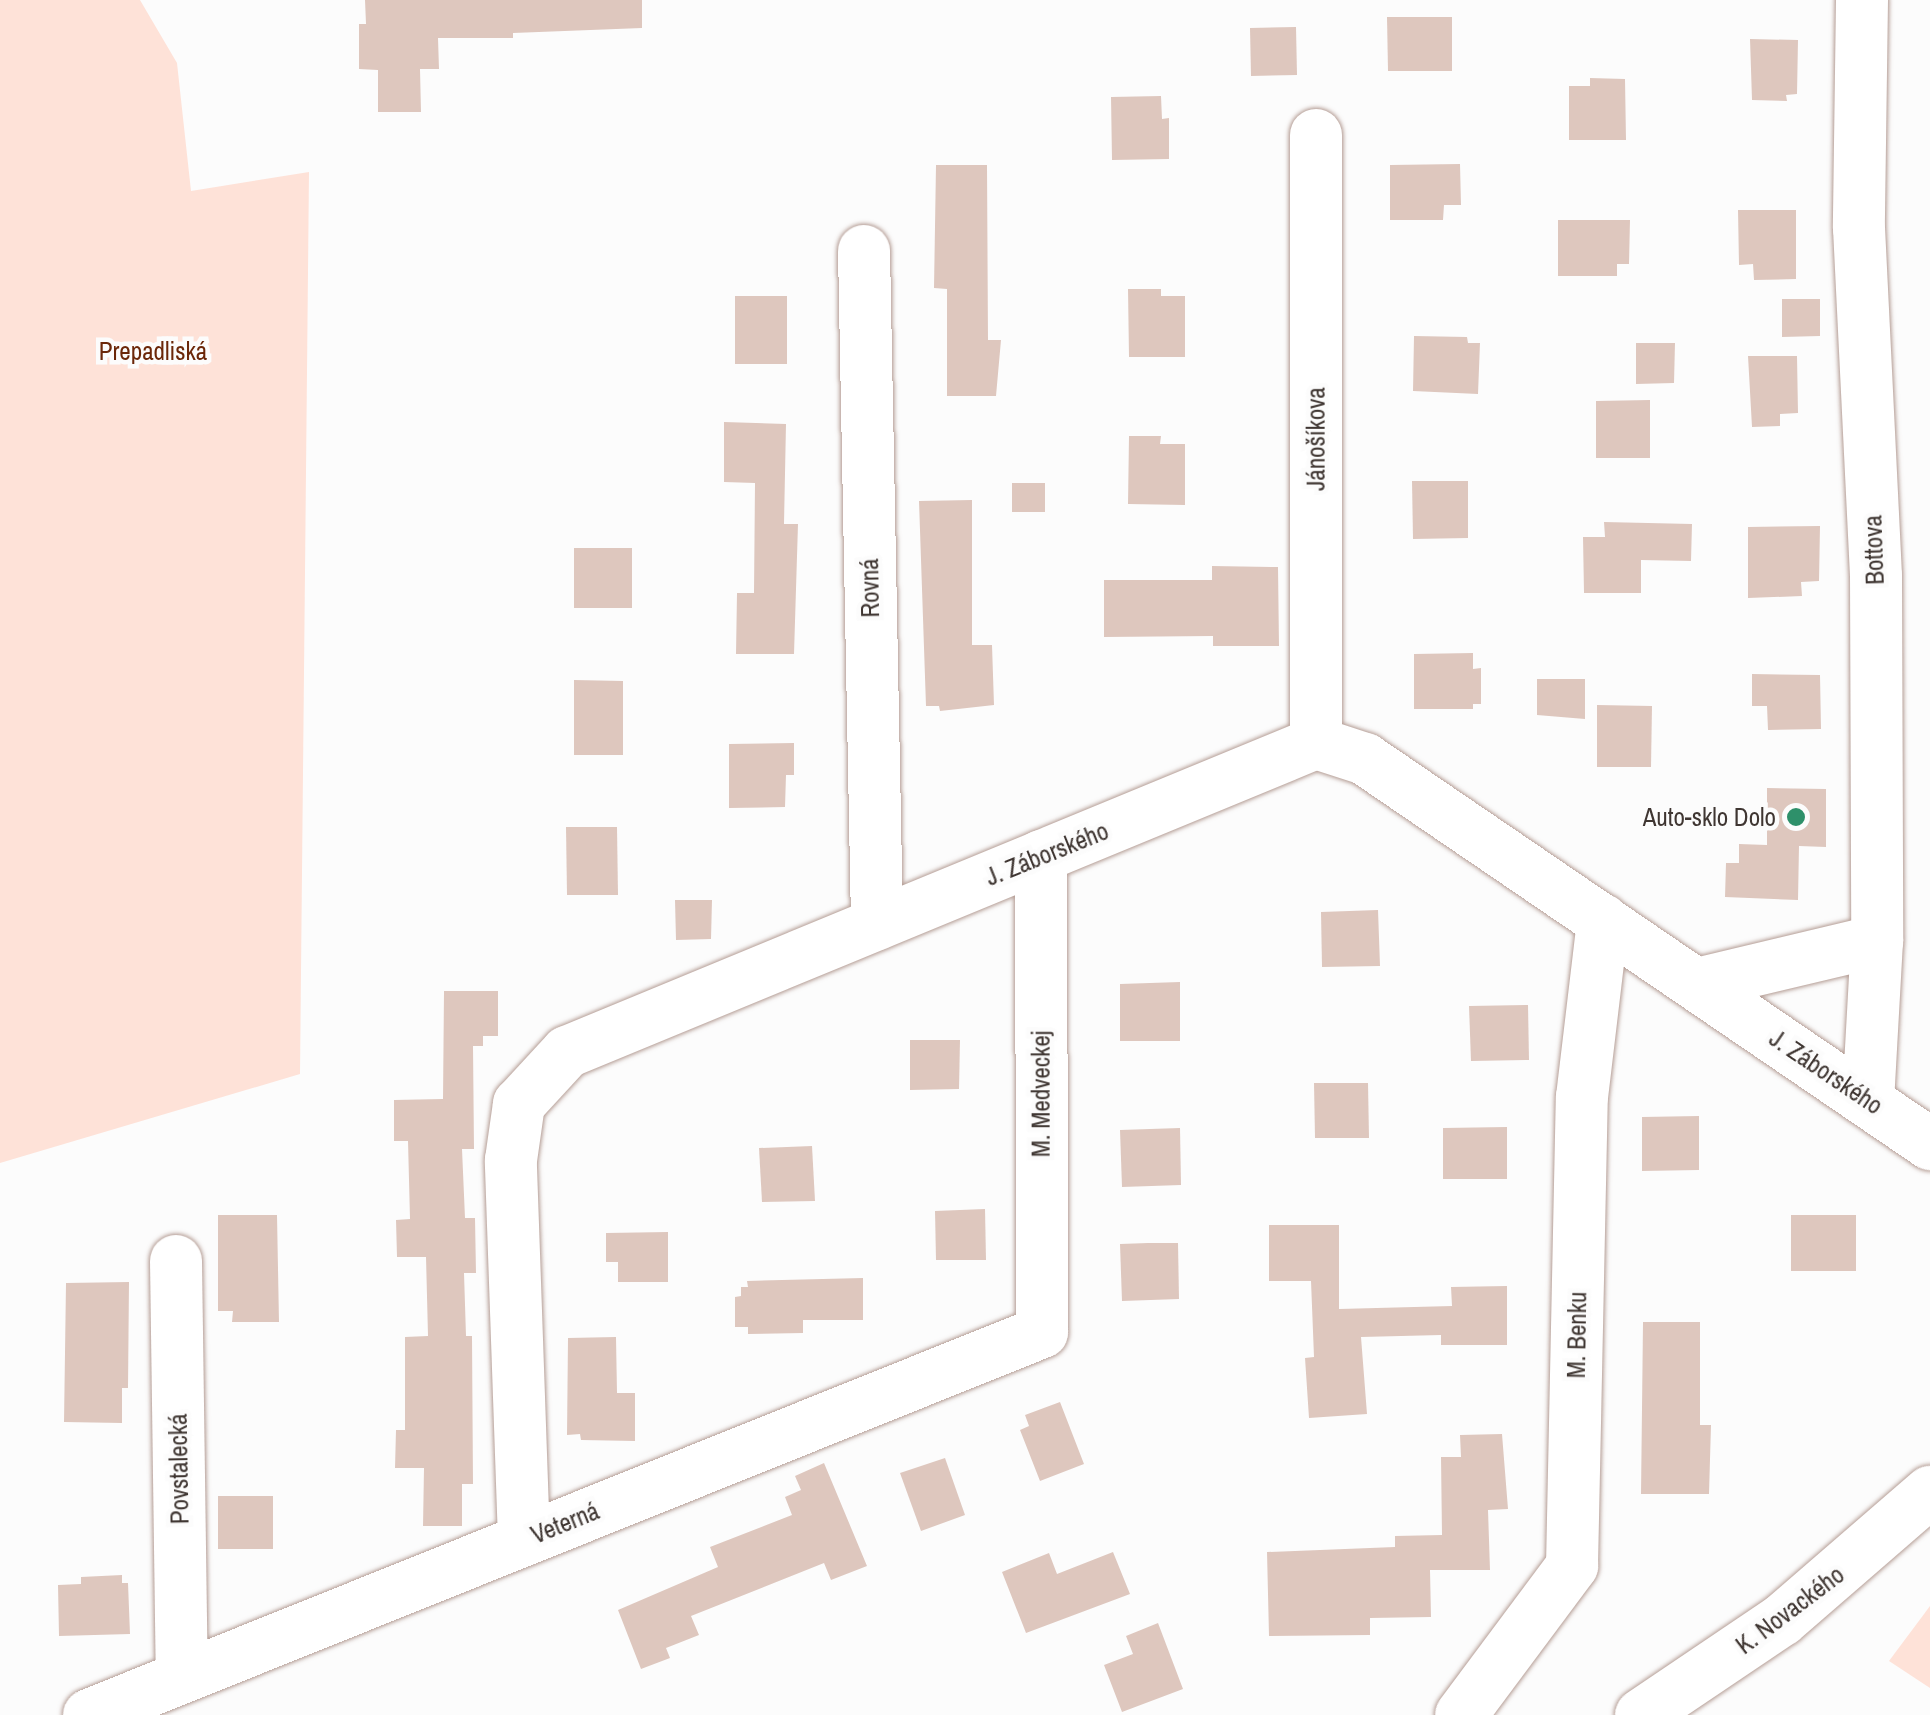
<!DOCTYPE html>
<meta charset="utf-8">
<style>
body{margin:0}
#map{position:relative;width:1930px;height:1715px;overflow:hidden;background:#fcfcfc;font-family:"Archivo Narrow",sans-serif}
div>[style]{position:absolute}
.green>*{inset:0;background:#fee2d8}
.building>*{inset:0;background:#dec7be}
.roads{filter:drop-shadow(0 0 2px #b59e96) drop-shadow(0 0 2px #b59e96)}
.minor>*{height:52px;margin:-26px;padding:0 26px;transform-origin:26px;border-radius:26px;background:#fff}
.dots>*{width:28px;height:28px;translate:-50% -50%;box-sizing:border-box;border:5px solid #fcfcfc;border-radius:50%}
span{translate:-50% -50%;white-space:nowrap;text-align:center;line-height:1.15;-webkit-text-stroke:9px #fcfcfc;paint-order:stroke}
.park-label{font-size:25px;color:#6b2709}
.street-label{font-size:25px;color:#3f3632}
.poi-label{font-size:25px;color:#3f3632}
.right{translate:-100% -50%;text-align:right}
</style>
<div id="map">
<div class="green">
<i style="clip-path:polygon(0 0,140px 0,177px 63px,191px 191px,309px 172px,300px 1074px,0 1163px)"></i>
<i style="clip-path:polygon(1930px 1606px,1930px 1688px,1889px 1661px)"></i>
</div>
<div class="building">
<i style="clip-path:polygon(365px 0,642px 0,642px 28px,513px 33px,513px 38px,438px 38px,439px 69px,420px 69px,421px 112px,378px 112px,378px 70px,359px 69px,359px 24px,366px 24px)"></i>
<i style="clip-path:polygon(1387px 17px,1452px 17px,1452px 71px,1388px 71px)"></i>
<i style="clip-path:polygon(1296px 27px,1297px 75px,1251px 76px,1250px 28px)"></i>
<i style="clip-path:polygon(1750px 39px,1798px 40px,1797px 94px,1786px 95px,1787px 101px,1752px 100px)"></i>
<i style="clip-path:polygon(1590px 78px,1625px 79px,1626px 140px,1569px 140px,1569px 86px,1590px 86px)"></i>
<i style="clip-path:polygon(1161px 96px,1162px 119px,1169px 118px,1169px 159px,1112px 160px,1111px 97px)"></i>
<i style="clip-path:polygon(1460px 164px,1461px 205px,1444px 205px,1443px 220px,1390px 220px,1390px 165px)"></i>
<i style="clip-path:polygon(936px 165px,987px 165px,988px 340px,1001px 340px,996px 396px,947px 396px,947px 289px,934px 288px)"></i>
<i style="clip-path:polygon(1738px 210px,1796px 210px,1796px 279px,1754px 280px,1753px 264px,1739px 265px)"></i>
<i style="clip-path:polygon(1558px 220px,1630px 220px,1629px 264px,1617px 264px,1617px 276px,1558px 276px)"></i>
<i style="clip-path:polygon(1128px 289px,1161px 289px,1161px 296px,1185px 296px,1185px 357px,1129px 357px)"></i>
<i style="clip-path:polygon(735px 296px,787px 296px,787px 364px,735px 364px)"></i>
<i style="clip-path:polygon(1782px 299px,1820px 299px,1820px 336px,1782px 337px)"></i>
<i style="clip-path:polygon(1414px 336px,1467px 337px,1468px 343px,1480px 343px,1478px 394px,1413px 391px)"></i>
<i style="clip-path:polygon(1636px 343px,1675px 343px,1674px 383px,1636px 384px)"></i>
<i style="clip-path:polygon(1748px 356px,1797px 356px,1798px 413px,1780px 414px,1780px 426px,1752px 427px)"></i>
<i style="clip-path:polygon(1650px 400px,1650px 458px,1596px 458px,1596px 401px)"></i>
<i style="clip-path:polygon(724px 422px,786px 424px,784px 524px,798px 524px,794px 654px,736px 654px,737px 593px,754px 593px,755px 483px,724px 482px)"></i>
<i style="clip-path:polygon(1129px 436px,1161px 436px,1160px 444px,1185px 444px,1185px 505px,1128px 504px)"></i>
<i style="clip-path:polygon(1412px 481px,1468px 481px,1468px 538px,1413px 539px)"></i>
<i style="clip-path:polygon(1012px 483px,1045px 483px,1045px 512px,1012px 512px)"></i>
<i style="clip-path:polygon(972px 500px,972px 645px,992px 645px,994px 705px,940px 711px,939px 706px,926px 706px,919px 501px)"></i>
<i style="clip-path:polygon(1604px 522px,1692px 524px,1691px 561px,1641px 560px,1641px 593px,1584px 593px,1583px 537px,1605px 537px)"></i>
<i style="clip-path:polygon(1820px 526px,1819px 581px,1801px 582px,1802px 596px,1748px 598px,1748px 527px)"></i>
<i style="clip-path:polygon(574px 548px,632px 548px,632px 608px,574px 608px)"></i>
<i style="clip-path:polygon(1212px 566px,1278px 567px,1279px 646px,1213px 646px,1213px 636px,1104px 637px,1104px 580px,1212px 580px)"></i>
<i style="clip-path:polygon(1473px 653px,1473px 669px,1481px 668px,1481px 704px,1473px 704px,1473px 709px,1414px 709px,1414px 654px)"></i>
<i style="clip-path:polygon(1752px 674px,1820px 675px,1821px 729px,1768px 730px,1767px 706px,1752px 706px)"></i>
<i style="clip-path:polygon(1537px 679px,1585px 679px,1585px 719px,1537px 715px)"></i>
<i style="clip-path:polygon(574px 680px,623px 681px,623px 755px,574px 755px)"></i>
<i style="clip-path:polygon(1597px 705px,1652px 706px,1651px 767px,1597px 767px)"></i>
<i style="clip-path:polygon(794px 743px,794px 775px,786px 775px,785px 807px,729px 808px,729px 744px)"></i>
<i style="clip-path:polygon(1767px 788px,1826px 789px,1826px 847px,1799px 846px,1798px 900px,1725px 897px,1726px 863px,1739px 863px,1739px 844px,1767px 845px)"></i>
<i style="clip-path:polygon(566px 827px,617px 827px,618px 895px,567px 895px)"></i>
<i style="clip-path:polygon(675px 900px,712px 900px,711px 939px,676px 940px)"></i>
<i style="clip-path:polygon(1378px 910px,1380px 966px,1322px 967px,1321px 912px)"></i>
<i style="clip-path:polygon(1180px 982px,1180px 1041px,1120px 1041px,1120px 984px)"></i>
<i style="clip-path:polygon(444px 991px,498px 991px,498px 1036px,483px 1036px,483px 1046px,473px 1046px,474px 1149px,462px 1149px,465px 1218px,475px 1218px,476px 1273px,464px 1273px,466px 1336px,472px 1336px,473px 1484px,462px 1484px,462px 1526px,423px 1526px,424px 1468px,395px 1468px,396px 1430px,405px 1430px,405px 1337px,428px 1336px,426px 1257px,397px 1257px,396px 1220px,410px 1219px,408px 1141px,394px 1141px,394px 1100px,443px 1099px)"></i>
<i style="clip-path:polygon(1528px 1005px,1529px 1060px,1471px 1061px,1469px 1006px)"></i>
<i style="clip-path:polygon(910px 1040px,960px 1040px,959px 1089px,910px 1090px)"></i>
<i style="clip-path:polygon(1314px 1083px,1368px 1083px,1369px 1138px,1315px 1138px)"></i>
<i style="clip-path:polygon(1699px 1116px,1699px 1170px,1642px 1171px,1642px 1117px)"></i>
<i style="clip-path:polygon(1507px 1127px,1507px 1179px,1443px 1179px,1443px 1128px)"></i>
<i style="clip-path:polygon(1180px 1128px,1181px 1185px,1122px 1187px,1120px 1130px)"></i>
<i style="clip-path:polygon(812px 1146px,815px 1201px,762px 1202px,759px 1148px)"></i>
<i style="clip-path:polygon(985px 1209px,986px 1260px,936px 1260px,935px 1211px)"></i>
<i style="clip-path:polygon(218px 1215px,277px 1215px,279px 1322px,232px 1322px,233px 1311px,218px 1311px)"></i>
<i style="clip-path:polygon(1791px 1215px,1856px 1215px,1856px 1271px,1791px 1271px)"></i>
<i style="clip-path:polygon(1269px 1225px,1339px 1225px,1339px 1309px,1452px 1306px,1451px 1287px,1507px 1286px,1507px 1345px,1441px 1345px,1441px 1335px,1361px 1337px,1367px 1414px,1309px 1418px,1305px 1358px,1314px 1357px,1311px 1281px,1269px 1281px)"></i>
<i style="clip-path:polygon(668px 1232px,668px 1282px,618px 1282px,618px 1262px,606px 1262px,606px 1233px)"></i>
<i style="clip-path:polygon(1148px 1243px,1178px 1243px,1179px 1299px,1122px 1301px,1120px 1244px)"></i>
<i style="clip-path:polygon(863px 1278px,863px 1320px,803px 1320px,803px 1333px,748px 1334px,748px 1327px,735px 1327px,735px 1297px,741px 1296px,741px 1287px,748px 1287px,747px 1281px)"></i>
<i style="clip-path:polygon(129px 1282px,128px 1388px,122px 1388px,122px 1423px,64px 1422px,66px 1283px)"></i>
<i style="clip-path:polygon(1643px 1322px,1700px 1322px,1700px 1425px,1711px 1425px,1709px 1494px,1641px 1494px)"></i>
<i style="clip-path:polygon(616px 1337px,617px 1393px,635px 1393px,635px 1441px,581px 1440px,580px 1434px,567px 1435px,568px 1338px)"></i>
<i style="clip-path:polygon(1060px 1402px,1084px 1464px,1040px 1481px,1020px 1430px,1029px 1426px,1025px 1415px)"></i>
<i style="clip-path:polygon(1502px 1434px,1508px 1509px,1488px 1510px,1490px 1570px,1430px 1570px,1431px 1617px,1370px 1618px,1370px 1635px,1269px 1636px,1267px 1552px,1395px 1547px,1395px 1536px,1442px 1535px,1441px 1457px,1461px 1457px,1460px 1435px)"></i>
<i style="clip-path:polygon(945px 1458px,965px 1515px,921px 1531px,900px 1473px)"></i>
<i style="clip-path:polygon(824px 1463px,867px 1566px,831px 1580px,824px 1563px,691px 1616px,699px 1635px,666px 1648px,670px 1658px,641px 1669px,618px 1610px,718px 1567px,710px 1547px,792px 1515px,785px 1497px,801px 1490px,795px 1476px)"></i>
<i style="clip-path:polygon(218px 1496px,273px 1496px,273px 1549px,218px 1549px)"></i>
<i style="clip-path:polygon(1113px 1552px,1130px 1594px,1026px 1633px,1002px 1572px,1049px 1553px,1057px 1574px)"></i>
<i style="clip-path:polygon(122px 1575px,122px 1583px,128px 1583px,130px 1634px,59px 1636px,58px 1585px,81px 1584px,81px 1577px)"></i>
<i style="clip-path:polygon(1158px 1623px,1183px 1689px,1122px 1712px,1104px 1665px,1133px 1654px,1126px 1636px)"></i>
</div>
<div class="roads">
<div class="minor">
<i style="left:1862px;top:0;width:228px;rotate:90.8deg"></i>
<i style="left:1859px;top:228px;width:348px;rotate:87.2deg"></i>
<i style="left:1876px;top:576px;width:365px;rotate:89.8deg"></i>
<i style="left:1877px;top:941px;width:160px;rotate:93.2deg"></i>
<i style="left:1316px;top:135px;width:608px;rotate:90deg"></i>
<i style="left:864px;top:251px;width:673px;rotate:88.89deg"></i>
<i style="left:1697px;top:984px;width:185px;rotate:-13.4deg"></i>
<i style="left:176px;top:1261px;width:416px;rotate:89.2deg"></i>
<i style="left:524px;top:1540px;width:380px;rotate:-92deg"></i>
<i style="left:511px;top:1160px;width:57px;rotate:-81.9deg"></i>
<i style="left:519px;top:1104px;width:71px;rotate:-47.3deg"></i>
<i style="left:567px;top:1052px;width:810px;rotate:-22.42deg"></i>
<i style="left:1316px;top:743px;width:52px;rotate:18.1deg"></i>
<i style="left:1365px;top:759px;width:684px;rotate:34.27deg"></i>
<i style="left:89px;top:1715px;width:1027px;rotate:-21.89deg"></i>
<i style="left:1042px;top:1332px;width:476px;rotate:-90.1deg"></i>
<i style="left:1461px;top:1715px;width:186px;rotate:-53.3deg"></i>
<i style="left:1572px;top:1566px;width:469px;rotate:-88.8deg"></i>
<i style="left:1582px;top:1097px;width:178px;rotate:-83.2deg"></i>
<i style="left:1641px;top:1715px;width:170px;rotate:-34deg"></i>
<i style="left:1782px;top:1620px;width:196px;rotate:-40.9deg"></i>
</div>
</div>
<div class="dots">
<i style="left:1796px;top:817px;background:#2e906a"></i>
</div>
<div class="park-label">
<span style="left:153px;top:351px">Prepadliská</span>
</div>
<div class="street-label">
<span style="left:1316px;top:439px;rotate:-90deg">Jánošíkova</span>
<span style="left:1874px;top:550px;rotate:-92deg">Bottova</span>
<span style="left:870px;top:588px;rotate:-91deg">Rovná</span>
<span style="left:1047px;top:854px;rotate:-22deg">J. Záborského</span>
<span style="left:1826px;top:1072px;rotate:34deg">J. Záborského</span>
<span style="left:1041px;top:1094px;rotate:-90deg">M. Medveckej</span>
<span style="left:1577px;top:1335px;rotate:-89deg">M. Benku</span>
<span style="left:179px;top:1469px;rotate:-91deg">Povstalecká</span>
<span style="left:565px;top:1523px;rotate:-22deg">Veterná</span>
<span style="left:1790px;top:1610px;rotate:-37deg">K. Novackého</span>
</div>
<div class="poi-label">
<span class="right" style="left:1776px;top:817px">Auto-sklo Dolo</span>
</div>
</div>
